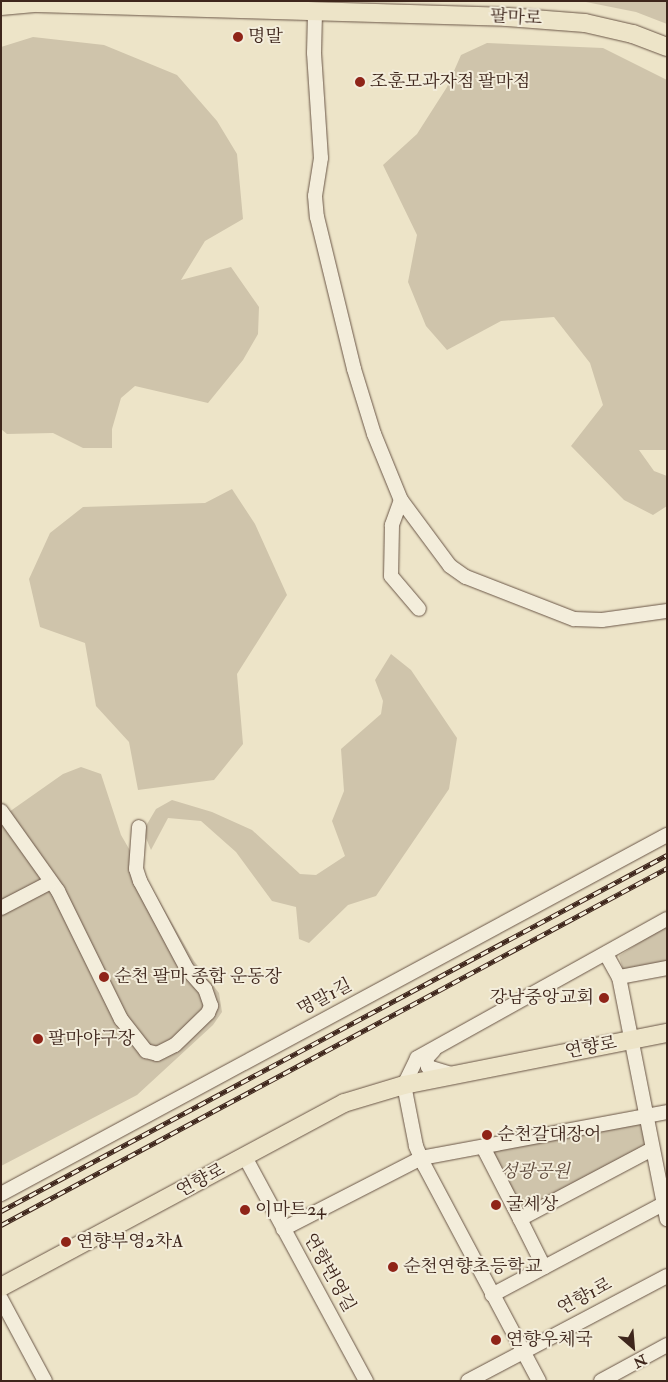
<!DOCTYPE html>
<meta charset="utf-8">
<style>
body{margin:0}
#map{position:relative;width:668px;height:1382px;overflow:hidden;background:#ede4c8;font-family:"IM FELL Double Pica","Noto Serif KR",serif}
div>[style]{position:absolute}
.green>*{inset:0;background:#cfc4ab}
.roads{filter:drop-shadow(0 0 1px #6a5647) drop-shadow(0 0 1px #6a5647)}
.minor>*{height:14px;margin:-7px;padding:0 7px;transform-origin:7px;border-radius:7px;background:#f3eddb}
.major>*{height:18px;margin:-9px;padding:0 9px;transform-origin:9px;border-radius:9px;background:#ede4c8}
.rail>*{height:4.5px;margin-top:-2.25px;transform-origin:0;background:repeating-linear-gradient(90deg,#f3eddb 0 8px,#3e261c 0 16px);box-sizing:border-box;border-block:1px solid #3e261c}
.dots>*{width:14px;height:14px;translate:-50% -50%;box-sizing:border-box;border:2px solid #f3eddb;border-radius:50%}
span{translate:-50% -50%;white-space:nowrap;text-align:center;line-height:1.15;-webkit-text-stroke:4px #f3eddb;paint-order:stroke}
.street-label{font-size:18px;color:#3e261c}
.poi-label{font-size:18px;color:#3e261c}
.left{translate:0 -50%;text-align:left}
.right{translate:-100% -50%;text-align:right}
.park-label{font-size:18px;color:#624e40;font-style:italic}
.frame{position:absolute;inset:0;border:2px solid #3e261c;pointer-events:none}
.north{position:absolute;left:608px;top:1322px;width:50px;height:50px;-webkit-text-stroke:4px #f3eddb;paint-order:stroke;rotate:153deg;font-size:14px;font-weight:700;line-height:20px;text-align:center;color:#3e261c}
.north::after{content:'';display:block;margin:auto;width:18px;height:22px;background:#3e261c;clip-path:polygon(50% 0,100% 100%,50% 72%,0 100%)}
</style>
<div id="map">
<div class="green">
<i style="clip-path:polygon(581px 1px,667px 1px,667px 24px,636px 12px)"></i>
<i style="clip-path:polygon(33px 37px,104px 45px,177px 75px,217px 121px,237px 154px,243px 219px,205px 241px,181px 280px,231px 267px,259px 307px,258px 334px,243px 360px,208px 403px,135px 386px,121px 398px,112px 429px,112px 448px,83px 448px,53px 433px,7px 434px,1px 429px,1px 47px)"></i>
<i style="clip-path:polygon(487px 43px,603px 48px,667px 80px,667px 450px,639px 450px,654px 471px,667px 476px,667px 506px,653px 515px,624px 500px,571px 446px,603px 405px,590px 363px,554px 317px,501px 321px,447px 350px,426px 326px,408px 282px,417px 235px,383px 165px,417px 134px,447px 87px,461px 55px)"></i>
<i style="clip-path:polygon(232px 489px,255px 524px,287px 595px,237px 674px,243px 744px,214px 780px,138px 790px,129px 742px,96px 706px,85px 643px,40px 627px,29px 579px,50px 533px,83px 507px,205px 503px)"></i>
<i style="clip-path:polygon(391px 654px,411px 670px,457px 738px,449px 789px,376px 896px,348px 905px,309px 943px,299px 939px,296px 907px,272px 901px,236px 852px,201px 821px,168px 818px,151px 850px,143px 831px,156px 809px,172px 800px,212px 812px,252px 830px,300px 874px,316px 875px,345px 856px,332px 821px,344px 791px,341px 749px,381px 714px,383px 701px,375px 680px)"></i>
<i style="clip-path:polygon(81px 767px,101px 774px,121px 835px,194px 961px,219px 993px,222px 1012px,213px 1025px,137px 1095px,1px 1166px,1px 804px,9px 812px,63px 774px)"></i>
<i style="clip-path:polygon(667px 924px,667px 965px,624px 973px,619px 956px)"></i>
<i style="clip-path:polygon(640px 1121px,646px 1148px,521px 1214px,487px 1149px)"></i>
</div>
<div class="roads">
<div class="minor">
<i style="left:315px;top:13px;width:40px;rotate:91.4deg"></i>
<i style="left:314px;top:53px;width:105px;rotate:86.2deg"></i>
<i style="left:321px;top:158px;width:38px;rotate:99deg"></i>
<i style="left:315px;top:196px;width:21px;rotate:85deg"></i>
<i style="left:317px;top:217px;width:156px;rotate:76.3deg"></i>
<i style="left:354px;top:369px;width:68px;rotate:72.9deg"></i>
<i style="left:374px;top:434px;width:71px;rotate:67.8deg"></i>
<i style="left:401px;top:500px;width:27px;rotate:110deg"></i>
<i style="left:392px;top:525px;width:51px;rotate:91.1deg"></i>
<i style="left:391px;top:576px;width:43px;rotate:49.7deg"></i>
<i style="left:401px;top:500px;width:82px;rotate:53.4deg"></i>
<i style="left:450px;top:566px;width:19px;rotate:35deg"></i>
<i style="left:466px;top:577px;width:116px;rotate:21.3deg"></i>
<i style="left:574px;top:619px;width:28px;rotate:2deg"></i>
<i style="left:602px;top:620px;width:66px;rotate:-7.9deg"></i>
<i style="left:1px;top:811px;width:98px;rotate:54.5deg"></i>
<i style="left:58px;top:891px;width:143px;rotate:63.8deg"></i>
<i style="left:121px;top:1019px;width:41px;rotate:52deg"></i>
<i style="left:146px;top:1051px;width:11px;rotate:15deg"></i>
<i style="left:157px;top:1054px;width:20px;rotate:-27deg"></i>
<i style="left:175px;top:1045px;width:46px;rotate:-44.1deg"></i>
<i style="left:208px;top:1013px;width:8px;rotate:-67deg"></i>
<i style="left:211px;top:1006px;width:18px;rotate:-109deg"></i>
<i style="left:205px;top:989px;width:27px;rotate:-132deg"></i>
<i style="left:187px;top:969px;width:100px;rotate:-118.1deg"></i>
<i style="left:140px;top:881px;width:13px;rotate:-108deg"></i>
<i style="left:136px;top:869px;width:42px;rotate:-85.9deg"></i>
<i style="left:1px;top:908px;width:56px;rotate:-27.5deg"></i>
<i style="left:606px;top:954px;width:26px;rotate:61deg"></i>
<i style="left:667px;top:968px;width:49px;rotate:169.4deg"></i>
<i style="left:619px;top:977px;width:247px;rotate:78.8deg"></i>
<i style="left:434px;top:1050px;width:12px;rotate:132deg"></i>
<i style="left:426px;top:1059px;width:8px;rotate:76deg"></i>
<i style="left:428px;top:1067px;width:24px;rotate:17deg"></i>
<i style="left:483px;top:1147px;width:81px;rotate:62.8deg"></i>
<i style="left:520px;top:1219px;width:149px;rotate:-27.9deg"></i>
<i style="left:245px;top:1157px;width:255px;rotate:61.6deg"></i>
<i style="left:1px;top:1194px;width:757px;rotate:-28.33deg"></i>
<i style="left:520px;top:1219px;width:54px;rotate:63.4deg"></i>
<i style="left:283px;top:1229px;width:155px;rotate:-27.2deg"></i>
<i style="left:421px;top:1158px;width:250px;rotate:-10.6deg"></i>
<i style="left:492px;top:1295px;width:194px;rotate:-28deg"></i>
<i style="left:1px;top:1299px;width:93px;rotate:61.8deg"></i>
<i style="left:468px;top:1381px;width:225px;rotate:-27.8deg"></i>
<i style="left:539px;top:1381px;width:245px;rotate:-118deg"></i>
<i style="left:424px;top:1165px;width:21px;rotate:-113deg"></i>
<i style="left:416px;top:1146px;width:62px;rotate:-101.1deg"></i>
<i style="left:404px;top:1085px;width:30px;rotate:-64deg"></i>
<i style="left:417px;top:1058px;width:286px;rotate:-29.1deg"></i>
<i style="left:601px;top:1381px;width:75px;rotate:-28.6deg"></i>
</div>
<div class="major">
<i style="left:1px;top:6px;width:36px;rotate:-5deg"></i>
<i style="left:37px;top:3px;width:470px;rotate:1.7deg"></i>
<i style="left:507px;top:17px;width:78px;rotate:4.4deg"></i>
<i style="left:585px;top:23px;width:49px;rotate:12.9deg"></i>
<i style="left:633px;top:34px;width:36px;rotate:21deg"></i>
<i style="left:1px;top:1287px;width:389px;rotate:-28.2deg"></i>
<i style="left:344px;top:1103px;width:63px;rotate:-16.7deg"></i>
<i style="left:404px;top:1085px;width:268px;rotate:-11.2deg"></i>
</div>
</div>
<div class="rail">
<i style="left:1px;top:1211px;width:755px;rotate:-28.13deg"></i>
<i style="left:1px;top:1225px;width:756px;rotate:-28.19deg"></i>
</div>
<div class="dots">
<i style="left:238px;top:37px;background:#8f2418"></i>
<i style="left:360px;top:82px;background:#8f2418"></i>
<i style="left:104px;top:977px;background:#8f2418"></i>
<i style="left:604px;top:998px;background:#8f2418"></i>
<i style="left:38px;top:1039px;background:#8f2418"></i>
<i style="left:487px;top:1135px;background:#8f2418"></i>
<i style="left:496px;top:1205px;background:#8f2418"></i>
<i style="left:245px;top:1210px;background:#8f2418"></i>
<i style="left:66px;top:1242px;background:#8f2418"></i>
<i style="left:393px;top:1267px;background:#8f2418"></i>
<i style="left:496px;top:1340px;background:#8f2418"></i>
</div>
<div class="street-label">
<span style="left:516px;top:18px;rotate:3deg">팔마로</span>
<span style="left:325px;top:998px;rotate:-28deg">명말1길</span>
<span style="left:591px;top:1048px;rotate:-11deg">연향로</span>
<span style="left:201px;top:1181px;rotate:-28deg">연향로</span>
<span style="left:329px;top:1273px;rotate:61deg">연향번영길</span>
<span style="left:585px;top:1297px;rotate:-28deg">연향1로</span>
</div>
<div class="poi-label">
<span class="left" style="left:248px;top:37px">명말</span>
<span class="left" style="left:370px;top:82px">조훈모과자점 팔마점</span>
<span class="left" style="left:114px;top:977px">순천 팔마 종합 운동장</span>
<span class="right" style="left:594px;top:998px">강남중앙교회</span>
<span class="left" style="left:48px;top:1039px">팔마야구장</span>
<span class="left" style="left:497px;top:1135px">순천갈대장어</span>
<span class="left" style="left:506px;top:1205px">굴세상</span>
<span class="left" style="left:255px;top:1210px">이마트24</span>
<span class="left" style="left:76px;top:1242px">연향부영2차A</span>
<span class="left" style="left:403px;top:1267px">순천연향초등학교</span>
<span class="left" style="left:506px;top:1340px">연향우체국</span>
</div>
<div class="park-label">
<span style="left:535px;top:1172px">성광공원</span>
</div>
<div class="frame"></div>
<div class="north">N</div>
</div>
